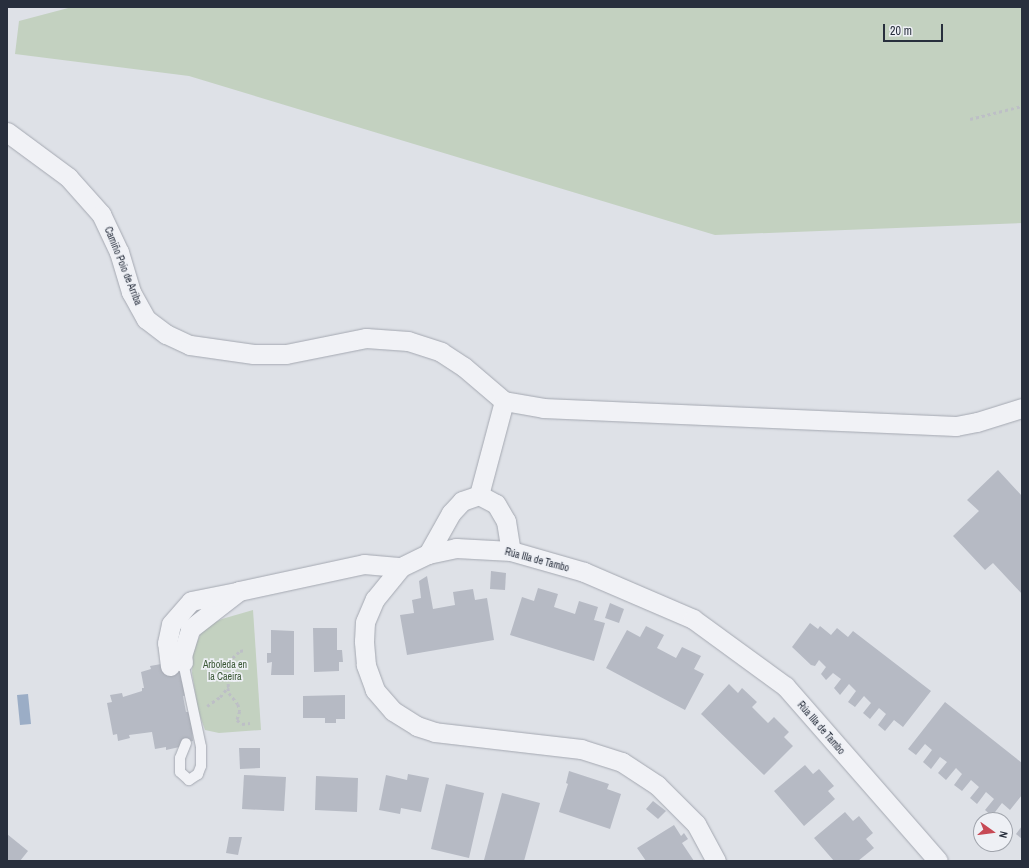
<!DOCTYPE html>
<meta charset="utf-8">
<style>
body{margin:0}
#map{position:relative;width:1029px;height:868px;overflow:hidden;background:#dee1e7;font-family:"Archivo Narrow",sans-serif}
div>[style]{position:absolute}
.green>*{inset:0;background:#c3d1c0}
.water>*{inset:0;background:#9badc6}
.building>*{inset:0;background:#b6bac4}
.path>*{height:2.5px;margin-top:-1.25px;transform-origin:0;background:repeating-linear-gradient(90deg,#bdbfc6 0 3px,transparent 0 6px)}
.roads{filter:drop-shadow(0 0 1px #a4a8b1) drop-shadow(0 0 1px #a4a8b1)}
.service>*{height:10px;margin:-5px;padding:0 5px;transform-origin:5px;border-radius:5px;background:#f1f2f6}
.minor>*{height:19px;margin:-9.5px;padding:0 9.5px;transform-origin:9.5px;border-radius:9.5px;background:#f1f2f6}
span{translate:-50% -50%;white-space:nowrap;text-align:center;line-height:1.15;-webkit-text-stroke:3.5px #eef0f5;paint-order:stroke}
.street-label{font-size:10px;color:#282f3d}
.park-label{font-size:10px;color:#3b5836}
.frame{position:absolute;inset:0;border:8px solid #282f3d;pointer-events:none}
.north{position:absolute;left:973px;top:812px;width:40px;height:40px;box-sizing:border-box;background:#eef0f5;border:1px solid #9fa3ab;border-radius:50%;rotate:104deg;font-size:11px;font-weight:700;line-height:16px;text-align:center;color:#282f3d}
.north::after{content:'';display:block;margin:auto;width:14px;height:18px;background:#c74955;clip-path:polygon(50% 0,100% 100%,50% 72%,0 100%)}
.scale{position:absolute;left:883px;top:24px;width:60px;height:18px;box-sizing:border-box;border:2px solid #282f3d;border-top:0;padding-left:5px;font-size:12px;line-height:14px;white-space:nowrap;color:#282f3d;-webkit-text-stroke:3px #eef0f5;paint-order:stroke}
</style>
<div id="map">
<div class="green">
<i style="clip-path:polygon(72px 7px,1022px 7px,1022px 223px,715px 235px,189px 76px,15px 54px,19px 21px)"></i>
<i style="clip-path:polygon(253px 610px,261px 730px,219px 733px,205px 730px,198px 710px,192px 673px,193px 652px,203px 628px,222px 619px)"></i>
</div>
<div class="water">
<i style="clip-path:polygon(28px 694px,31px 724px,20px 725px,17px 695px)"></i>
</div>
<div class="building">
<i style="clip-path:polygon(998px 470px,1022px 496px,1022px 594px,993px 563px,985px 570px,953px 536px,979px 511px,967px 500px)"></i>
<i style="clip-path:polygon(491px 571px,506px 573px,505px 590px,490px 589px)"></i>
<i style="clip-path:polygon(427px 576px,433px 609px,455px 605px,453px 592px,473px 589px,475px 600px,487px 598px,494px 640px,407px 655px,400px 615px,414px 613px,412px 600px,421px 598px,419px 581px)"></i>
<i style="clip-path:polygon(538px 588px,558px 594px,554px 607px,575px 614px,579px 601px,598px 607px,594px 620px,605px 623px,594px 661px,510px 635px,522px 597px,534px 601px)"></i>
<i style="clip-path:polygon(610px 603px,624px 609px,619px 623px,605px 618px)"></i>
<i style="clip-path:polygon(810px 623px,818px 629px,820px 626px,831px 635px,837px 628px,848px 637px,853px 631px,931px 691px,903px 727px,894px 720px,885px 731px,878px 725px,886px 714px,879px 708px,870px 719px,863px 713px,871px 703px,864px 696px,855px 707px,848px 702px,856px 691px,849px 684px,840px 695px,834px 688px,841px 679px,833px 673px,826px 680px,821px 674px,826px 667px,819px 660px,815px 666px,811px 665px,792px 647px)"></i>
<i style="clip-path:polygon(646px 626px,664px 635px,657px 648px,676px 658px,682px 647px,701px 656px,694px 669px,704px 674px,685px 710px,606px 668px,627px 630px,640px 637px)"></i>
<i style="clip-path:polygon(313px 628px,337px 628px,337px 650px,342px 650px,343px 662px,339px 662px,339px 671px,314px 672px)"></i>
<i style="clip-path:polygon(271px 630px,294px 631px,294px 675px,271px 675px,272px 662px,267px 663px,267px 653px,271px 653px)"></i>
<i style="clip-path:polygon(167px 663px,179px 665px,182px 682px,185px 681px,187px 695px,183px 696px,186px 712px,191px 712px,193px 741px,184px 743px,184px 746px,166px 750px,166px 747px,155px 749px,152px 732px,129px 735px,130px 738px,118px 741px,117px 734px,113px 735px,107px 703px,112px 702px,110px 695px,122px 693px,123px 697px,142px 691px,142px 688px,144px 688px,141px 672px,151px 669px,150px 666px)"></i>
<i style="clip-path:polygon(729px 684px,738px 693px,742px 688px,757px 702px,752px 707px,768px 723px,774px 717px,789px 732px,784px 737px,793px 746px,764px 775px,701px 714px)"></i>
<i style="clip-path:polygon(345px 695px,345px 719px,336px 719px,336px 723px,325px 723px,325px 718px,303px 718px,303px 696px)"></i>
<i style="clip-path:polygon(945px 702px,1022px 763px,1022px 795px,1010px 810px,1002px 803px,992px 816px,985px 810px,994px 799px,986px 792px,977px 804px,970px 798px,979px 787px,971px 780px,962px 791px,954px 785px,962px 774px,956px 768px,946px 780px,938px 773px,947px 762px,940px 757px,931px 769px,923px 762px,932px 750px,925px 744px,916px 755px,908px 749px)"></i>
<i style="clip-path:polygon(239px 748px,260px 748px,260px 768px,240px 769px)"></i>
<i style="clip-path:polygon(805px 765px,813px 774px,819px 769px,834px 786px,828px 791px,835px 799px,804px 826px,774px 791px)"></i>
<i style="clip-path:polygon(569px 771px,609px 784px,607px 789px,621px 794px,610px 829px,559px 812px,568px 784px,566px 783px)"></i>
<i style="clip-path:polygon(408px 774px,429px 778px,421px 812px,401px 808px,400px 814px,379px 810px,386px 775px,407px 780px)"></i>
<i style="clip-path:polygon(244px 775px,286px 777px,284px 811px,242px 809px)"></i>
<i style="clip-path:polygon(316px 776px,358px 778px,357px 812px,315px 810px)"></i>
<i style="clip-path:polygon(446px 784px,484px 793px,469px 858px,431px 849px)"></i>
<i style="clip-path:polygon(502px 793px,540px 803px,524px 861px,484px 860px)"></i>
<i style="clip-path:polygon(653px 801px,666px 811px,658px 819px,646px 809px)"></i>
<i style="clip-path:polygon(845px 812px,853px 821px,859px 816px,873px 833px,866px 839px,874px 848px,858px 861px,834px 861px,814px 838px)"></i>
<i style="clip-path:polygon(674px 825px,681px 836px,684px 833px,688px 839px,682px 843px,694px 861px,646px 861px,637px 848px)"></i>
<i style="clip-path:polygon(1022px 826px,1022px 839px,1016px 834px)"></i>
<i style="clip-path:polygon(7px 834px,28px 851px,20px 861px,7px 861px)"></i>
<i style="clip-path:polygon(229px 837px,242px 837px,238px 855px,226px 853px)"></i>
</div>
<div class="path">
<i style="left:970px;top:119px;width:54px;rotate:-14deg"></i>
<i style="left:228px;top:688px;width:5px;rotate:79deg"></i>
<i style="left:229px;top:693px;width:14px;rotate:51deg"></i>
<i style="left:238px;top:704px;width:7px;rotate:74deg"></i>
<i style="left:240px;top:711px;width:9px;rotate:108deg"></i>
<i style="left:237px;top:720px;width:6px;rotate:39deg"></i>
<i style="left:242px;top:724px;width:8px;rotate:-7deg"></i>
<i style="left:207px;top:706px;width:16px;rotate:-35deg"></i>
<i style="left:220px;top:697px;width:13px;rotate:-51deg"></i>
<i style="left:228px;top:687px;width:25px;rotate:-90deg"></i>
<i style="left:228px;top:662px;width:16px;rotate:-43deg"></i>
<i style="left:240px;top:651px;width:5px;rotate:-11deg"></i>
</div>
<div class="roads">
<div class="service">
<i style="left:183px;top:662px;width:87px;rotate:78deg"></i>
<i style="left:201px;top:747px;width:19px;rotate:90deg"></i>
<i style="left:201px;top:766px;width:9px;rotate:111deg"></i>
<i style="left:198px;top:774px;width:11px;rotate:146deg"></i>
<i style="left:189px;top:780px;width:12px;rotate:-138deg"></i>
<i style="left:180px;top:772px;width:14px;rotate:-90deg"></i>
<i style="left:180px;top:758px;width:16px;rotate:-68deg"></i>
</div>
<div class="minor">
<i style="left:7px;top:132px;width:76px;rotate:36.4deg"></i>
<i style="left:68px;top:177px;width:50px;rotate:48.3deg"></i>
<i style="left:101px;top:214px;width:42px;rotate:64.7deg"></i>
<i style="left:119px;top:252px;width:42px;rotate:73.3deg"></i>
<i style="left:131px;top:292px;width:31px;rotate:61deg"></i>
<i style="left:146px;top:319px;width:25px;rotate:37deg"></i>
<i style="left:166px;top:334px;width:26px;rotate:25deg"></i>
<i style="left:190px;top:345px;width:64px;rotate:8.1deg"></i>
<i style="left:253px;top:354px;width:33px"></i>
<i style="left:286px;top:354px;width:82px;rotate:-11.3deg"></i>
<i style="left:366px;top:338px;width:42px;rotate:4.1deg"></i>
<i style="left:408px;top:341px;width:35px;rotate:18deg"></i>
<i style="left:441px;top:352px;width:27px;rotate:33deg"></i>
<i style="left:464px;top:367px;width:52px;rotate:40.4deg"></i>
<i style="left:504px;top:401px;width:40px;rotate:10deg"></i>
<i style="left:543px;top:408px;width:413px;rotate:2.5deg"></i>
<i style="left:956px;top:426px;width:21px;rotate:-11deg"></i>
<i style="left:977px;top:422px;width:47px;rotate:-17.3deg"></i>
<i style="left:479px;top:495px;width:97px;rotate:-75.1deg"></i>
<i style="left:428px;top:554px;width:47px;rotate:-60.7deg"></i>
<i style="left:451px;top:513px;width:16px;rotate:-47deg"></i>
<i style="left:462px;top:501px;width:18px;rotate:-19deg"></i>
<i style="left:479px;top:495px;width:19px;rotate:28deg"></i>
<i style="left:496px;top:504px;width:20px;rotate:60deg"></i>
<i style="left:506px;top:521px;width:30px;rotate:81deg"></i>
<i style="left:183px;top:662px;width:6px;rotate:-99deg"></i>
<i style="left:182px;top:656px;width:28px;rotate:-73deg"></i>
<i style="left:190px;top:629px;width:62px;rotate:-37.8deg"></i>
<i style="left:239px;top:591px;width:128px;rotate:-12.2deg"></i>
<i style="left:364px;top:564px;width:37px;rotate:5deg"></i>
<i style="left:170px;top:666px;width:23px;rotate:-97deg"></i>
<i style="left:167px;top:643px;width:19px;rotate:-78deg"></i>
<i style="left:171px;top:624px;width:30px;rotate:-49deg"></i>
<i style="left:191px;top:601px;width:46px;rotate:-11.3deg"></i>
<i style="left:716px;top:861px;width:42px;rotate:-118.4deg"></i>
<i style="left:696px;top:824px;width:55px;rotate:-135deg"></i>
<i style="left:657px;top:785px;width:42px;rotate:-146.7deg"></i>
<i style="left:622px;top:762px;width:43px;rotate:-162.4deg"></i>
<i style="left:581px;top:749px;width:147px;rotate:-173.4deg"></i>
<i style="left:435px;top:732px;width:19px;rotate:-162deg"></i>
<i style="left:417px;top:726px;width:28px;rotate:-148deg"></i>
<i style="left:393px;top:711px;width:28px;rotate:-131deg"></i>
<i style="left:375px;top:690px;width:27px;rotate:-110deg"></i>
<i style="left:366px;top:665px;width:24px;rotate:-95deg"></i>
<i style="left:364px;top:641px;width:19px;rotate:-87deg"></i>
<i style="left:365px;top:622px;width:25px;rotate:-67deg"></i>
<i style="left:375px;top:599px;width:41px;rotate:-50.9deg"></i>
<i style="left:401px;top:567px;width:30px;rotate:-26deg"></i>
<i style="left:428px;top:554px;width:29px;rotate:-12deg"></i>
<i style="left:456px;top:548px;width:55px;rotate:3.1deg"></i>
<i style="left:511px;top:551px;width:76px;rotate:16deg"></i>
<i style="left:584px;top:572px;width:119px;rotate:23.3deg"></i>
<i style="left:693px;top:619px;width:114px;rotate:36.1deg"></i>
<i style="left:785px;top:686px;width:232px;rotate:48.8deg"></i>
</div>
</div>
<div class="street-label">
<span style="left:123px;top:266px;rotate:68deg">Camiño Poio de Arriba</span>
<span style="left:537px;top:560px;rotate:15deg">Rúa Illa de Tambo</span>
<span style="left:821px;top:728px;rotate:49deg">Rúa Illa de Tambo</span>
</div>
<div class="park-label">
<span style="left:225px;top:670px">Arboleda en<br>la Caeira</span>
</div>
<div class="frame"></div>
<div class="north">N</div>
<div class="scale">20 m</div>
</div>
